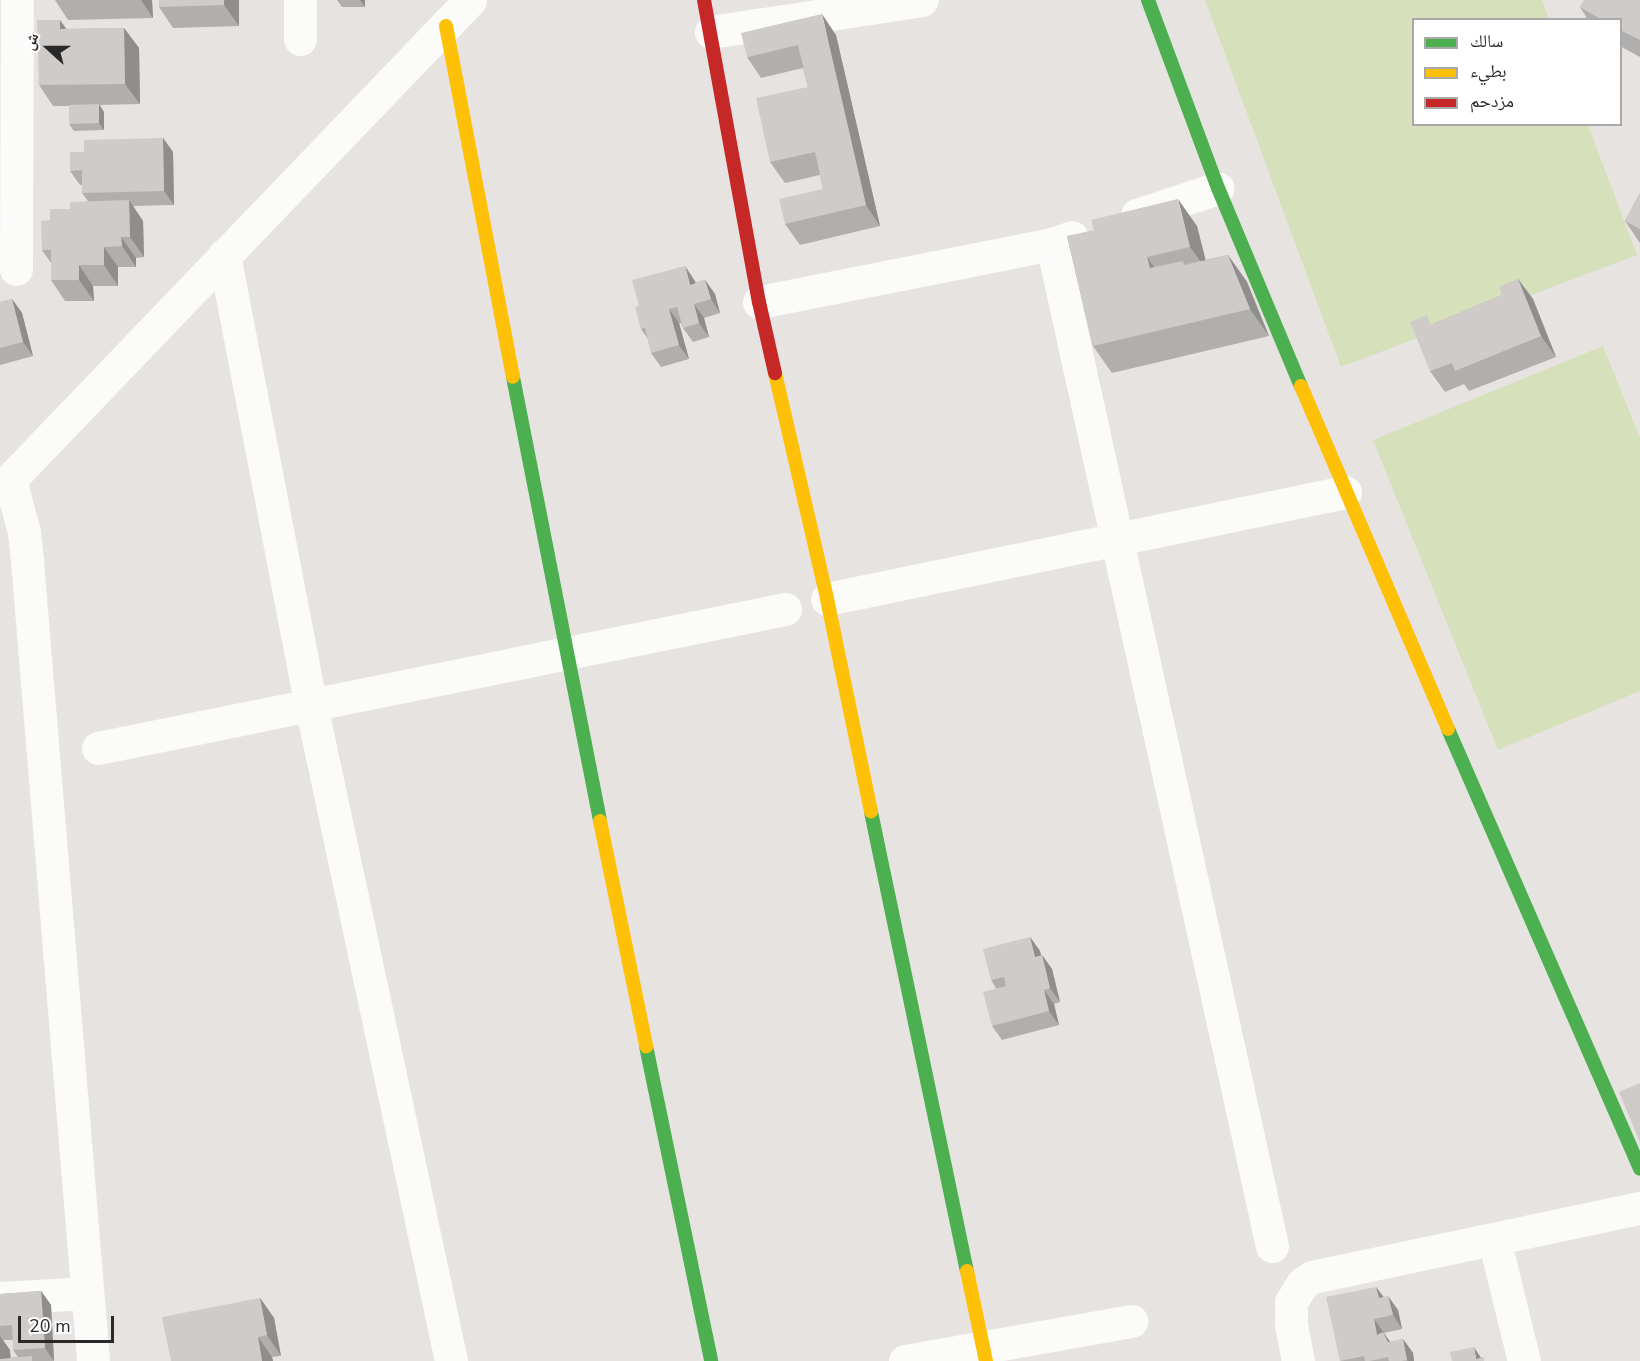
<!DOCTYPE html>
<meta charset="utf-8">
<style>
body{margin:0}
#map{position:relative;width:1640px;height:1361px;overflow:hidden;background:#e7e3e0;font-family:"Nunito Sans","Noto Naskh Arabic",sans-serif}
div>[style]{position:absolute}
.pitch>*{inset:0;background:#d6e1bb}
.street>*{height:33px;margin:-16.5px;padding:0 16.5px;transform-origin:16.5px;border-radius:16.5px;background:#fbfbfa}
.fast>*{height:14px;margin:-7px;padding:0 7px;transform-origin:7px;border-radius:7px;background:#4caf50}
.slow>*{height:14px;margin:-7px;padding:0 7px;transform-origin:7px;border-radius:7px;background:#ffc107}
.jam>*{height:14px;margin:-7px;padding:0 7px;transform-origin:7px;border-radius:7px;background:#c62828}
.wall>*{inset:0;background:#b1afad}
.shaded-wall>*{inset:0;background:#908e8d}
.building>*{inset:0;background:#cecbc9}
span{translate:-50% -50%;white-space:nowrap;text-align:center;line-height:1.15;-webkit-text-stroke:6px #fff;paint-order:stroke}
.legend{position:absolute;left:1412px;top:18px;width:210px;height:108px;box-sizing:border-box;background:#fff;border:2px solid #a9a9a9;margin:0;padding:8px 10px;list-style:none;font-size:18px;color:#292929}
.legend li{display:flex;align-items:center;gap:12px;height:30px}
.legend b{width:30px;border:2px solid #a9a9a9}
.north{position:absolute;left:18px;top:18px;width:60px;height:60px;-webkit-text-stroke:4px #fff;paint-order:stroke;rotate:291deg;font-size:16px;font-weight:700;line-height:24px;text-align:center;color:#292929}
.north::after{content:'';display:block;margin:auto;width:21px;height:27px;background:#292929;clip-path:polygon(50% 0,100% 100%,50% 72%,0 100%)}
.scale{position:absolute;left:18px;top:1316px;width:96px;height:27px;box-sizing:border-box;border:3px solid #292929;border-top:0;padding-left:8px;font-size:18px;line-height:21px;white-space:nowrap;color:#292929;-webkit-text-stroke:4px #fff;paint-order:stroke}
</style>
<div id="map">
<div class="pitch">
<i style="clip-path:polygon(1205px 0,1542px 0,1549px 19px,1414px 20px,1414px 124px,1588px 125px,1637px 255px,1341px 367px)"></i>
<i style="clip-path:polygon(1603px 346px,1640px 438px,1640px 691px,1498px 750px,1373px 440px)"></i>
</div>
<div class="street">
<i style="left:300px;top:0;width:39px;rotate:90deg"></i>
<i style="left:711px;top:32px;width:213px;rotate:-8.6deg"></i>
<i style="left:1137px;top:215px;width:85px;rotate:-18.4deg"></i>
<i style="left:1052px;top:244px;width:1026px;rotate:77.62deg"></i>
<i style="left:224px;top:255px;width:458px;rotate:79.1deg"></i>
<i style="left:311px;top:705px;width:671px;rotate:77.95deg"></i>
<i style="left:16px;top:269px;width:269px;rotate:-89.8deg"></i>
<i style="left:759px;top:302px;width:299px;rotate:-11.2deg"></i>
<i style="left:1052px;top:244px;width:21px;rotate:-19deg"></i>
<i style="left:10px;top:480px;width:54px;rotate:74.9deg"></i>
<i style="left:24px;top:532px;width:29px;rotate:84deg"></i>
<i style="left:27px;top:561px;width:803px;rotate:85.28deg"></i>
<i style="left:0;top:490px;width:679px;rotate:-46.19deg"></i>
<i style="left:827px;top:599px;width:529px;rotate:-11.67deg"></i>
<i style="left:98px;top:748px;width:701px;rotate:-11.44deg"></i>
<i style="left:1494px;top:1239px;width:126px;rotate:76.2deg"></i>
<i style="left:0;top:1298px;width:87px;rotate:-3.3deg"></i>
<i style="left:905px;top:1361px;width:230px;rotate:-10deg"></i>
<i style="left:1298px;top:1361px;width:38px;rotate:-101deg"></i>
<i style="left:1291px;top:1324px;width:22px;rotate:-90deg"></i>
<i style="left:1291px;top:1302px;width:22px;rotate:-58deg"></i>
<i style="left:1303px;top:1283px;width:11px;rotate:-34deg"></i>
<i style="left:1312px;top:1277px;width:335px;rotate:-11.9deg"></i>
</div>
<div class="fast">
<i style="left:1148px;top:0;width:201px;rotate:69.6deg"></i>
<i style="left:1218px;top:188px;width:215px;rotate:67.3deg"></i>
<i style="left:513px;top:377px;width:452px;rotate:78.9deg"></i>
<i style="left:1448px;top:729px;width:480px;rotate:66.4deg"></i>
<i style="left:871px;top:812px;width:469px;rotate:78.2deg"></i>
<i style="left:646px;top:1046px;width:322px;rotate:78.3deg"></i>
</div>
<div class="slow">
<i style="left:446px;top:26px;width:357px;rotate:79.2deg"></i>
<i style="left:775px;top:373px;width:232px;rotate:77deg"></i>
<i style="left:827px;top:599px;width:217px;rotate:78.3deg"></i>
<i style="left:1301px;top:386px;width:373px;rotate:66.8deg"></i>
<i style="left:600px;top:821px;width:230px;rotate:78.4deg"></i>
<i style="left:967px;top:1271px;width:92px;rotate:78.1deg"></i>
</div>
<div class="jam">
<i style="left:704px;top:0;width:307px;rotate:79.7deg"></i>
<i style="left:759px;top:302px;width:73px;rotate:77.3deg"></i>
</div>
<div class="wall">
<i style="clip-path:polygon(55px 0,152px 0,153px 18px,68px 20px)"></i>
<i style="clip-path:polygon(159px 0,239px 0,239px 26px,173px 28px,159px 7px)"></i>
<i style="clip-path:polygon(337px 0,365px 0,365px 7px,342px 7px)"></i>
<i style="clip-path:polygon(1640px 0,1640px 57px,1620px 46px,1620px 20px,1588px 20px,1580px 7px)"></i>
<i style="clip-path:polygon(124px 28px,139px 48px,140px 104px,99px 105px,104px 112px,104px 130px,74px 131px,69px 124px,69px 106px,53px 106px,39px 85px,66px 29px)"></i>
<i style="clip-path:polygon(836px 35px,880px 226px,800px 245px,785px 224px,823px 189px,820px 175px,785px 183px,770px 162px,808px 87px,803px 68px,761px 78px,747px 57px)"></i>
<i style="clip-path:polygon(163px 138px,173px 152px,174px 205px,133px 206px,143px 221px,144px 257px,136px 258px,136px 267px,118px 267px,118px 286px,93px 286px,94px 301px,65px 301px,51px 280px,51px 263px,42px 250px,50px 220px,88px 201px,82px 193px,82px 185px,80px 185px,70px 171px,84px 152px)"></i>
<i style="clip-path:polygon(1640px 193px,1640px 243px,1625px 221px)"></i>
<i style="clip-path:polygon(1197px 226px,1205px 260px,1228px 255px,1247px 282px,1269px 336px,1112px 373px,1093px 346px,1067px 236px)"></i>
<i style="clip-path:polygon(1518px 279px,1533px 299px,1556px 357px,1469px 391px,1464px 384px,1445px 392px,1430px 371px,1433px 324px,1502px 295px)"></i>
<i style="clip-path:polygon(705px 280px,715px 294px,720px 313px,704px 318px,709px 337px,693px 342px,683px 328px,681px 323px,679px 323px,689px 359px,661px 367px,651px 353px,648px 339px,641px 329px,639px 306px,695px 281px,695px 283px)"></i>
<i style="clip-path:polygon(12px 299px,22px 313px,33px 356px,0 365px,0 302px)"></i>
<i style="clip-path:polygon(1030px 937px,1040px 951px,1041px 955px,1042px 955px,1052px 969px,1060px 1002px,1054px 1004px,1059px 1025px,1002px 1040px,992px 1026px,996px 988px,991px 980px)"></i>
<i style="clip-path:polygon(1376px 1287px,1384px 1297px,1398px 1310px,1402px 1329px,1384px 1333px,1384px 1334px,1390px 1342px,1403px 1339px,1413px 1353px,1414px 1361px,1340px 1361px)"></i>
<i style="clip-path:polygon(evenodd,41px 1291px,51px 1305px,54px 1361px,0 1361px,0 1294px,41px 1291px,3px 1340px,13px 1340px,13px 1350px,18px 1357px,10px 1358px,10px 1350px,3px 1340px)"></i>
<i style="clip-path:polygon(260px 1298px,274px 1318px,281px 1356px,272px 1357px,273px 1361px,171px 1361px)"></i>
</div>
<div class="shaded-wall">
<i style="clip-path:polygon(141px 0,152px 0,153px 18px)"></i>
<i style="clip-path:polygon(224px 0,239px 0,239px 26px,224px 5px)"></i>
<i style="clip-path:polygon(360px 0,365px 0,365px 7px)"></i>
<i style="clip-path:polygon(822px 14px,836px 35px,880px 226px,866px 205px)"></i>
<i style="clip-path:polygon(60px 20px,75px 41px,60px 29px)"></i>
<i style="clip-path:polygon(124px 28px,139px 48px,140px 104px,125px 84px)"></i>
<i style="clip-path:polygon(99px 104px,104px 112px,104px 130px,99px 123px)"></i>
<i style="clip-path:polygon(163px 138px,173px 152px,174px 205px,164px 191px)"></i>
<i style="clip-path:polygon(1178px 199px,1197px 226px,1209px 273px,1190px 247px)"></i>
<i style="clip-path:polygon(129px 200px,143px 221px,144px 257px,130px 237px)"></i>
<i style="clip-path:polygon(121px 237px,136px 258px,136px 267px,122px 246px)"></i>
<i style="clip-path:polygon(104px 247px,118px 267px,118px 286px,104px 265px)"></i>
<i style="clip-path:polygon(1228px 255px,1247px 282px,1269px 336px,1250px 309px)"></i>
<i style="clip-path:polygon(1147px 257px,1166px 284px,1150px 268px)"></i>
<i style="clip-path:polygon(79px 265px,93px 286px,94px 301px,79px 280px)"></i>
<i style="clip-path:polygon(685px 266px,695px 281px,700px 299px,690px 285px)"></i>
<i style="clip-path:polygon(1518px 279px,1533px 299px,1556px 357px,1541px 336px)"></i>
<i style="clip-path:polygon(705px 280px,715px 294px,720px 313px,711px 299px)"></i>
<i style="clip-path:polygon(12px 299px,22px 313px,33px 356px,23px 342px)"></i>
<i style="clip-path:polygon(694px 304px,704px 318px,709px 337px,699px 323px)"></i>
<i style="clip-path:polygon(669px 309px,679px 323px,689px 359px,679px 345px)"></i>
<i style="clip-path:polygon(1030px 937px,1040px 951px,1045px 971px,1035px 957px)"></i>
<i style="clip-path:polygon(1042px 955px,1052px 969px,1060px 1002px,1050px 988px)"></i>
<i style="clip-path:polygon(1044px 990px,1054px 1004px,1059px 1025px,1049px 1011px)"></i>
<i style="clip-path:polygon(1376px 1287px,1386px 1301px,1379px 1298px)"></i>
<i style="clip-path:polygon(41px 1291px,51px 1305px,54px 1361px,45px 1348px)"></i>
<i style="clip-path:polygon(1388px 1296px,1398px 1310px,1402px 1329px,1393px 1315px)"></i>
<i style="clip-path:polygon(260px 1298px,274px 1318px,281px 1356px,267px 1335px)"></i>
<i style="clip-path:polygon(1374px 1319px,1384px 1333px,1393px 1346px,1377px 1335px)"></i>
<i style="clip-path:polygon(0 1336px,10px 1350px,11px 1361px,0 1361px)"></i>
<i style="clip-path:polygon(258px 1337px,272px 1357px,273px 1361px,262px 1361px)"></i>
<i style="clip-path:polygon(1403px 1339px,1413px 1353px,1414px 1361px,1408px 1361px,1407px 1360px)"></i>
<i style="clip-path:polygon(1474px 1347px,1483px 1361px,1476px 1359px)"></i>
</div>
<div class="building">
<i style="clip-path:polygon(159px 0,224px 0,224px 5px,159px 7px)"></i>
<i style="clip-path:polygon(1584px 0,1640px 0,1640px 40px,1620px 30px,1620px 20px,1602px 20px,1580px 7px)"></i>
<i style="clip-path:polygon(822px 14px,866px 205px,785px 224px,779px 199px,823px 189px,815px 152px,770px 162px,756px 98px,808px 87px,798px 45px,747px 57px,741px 33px)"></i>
<i style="clip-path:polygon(37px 20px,60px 20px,60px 29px,124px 28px,125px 84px,39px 85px)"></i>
<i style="clip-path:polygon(99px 104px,99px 123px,69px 124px,69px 105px)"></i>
<i style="clip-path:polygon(163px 138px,164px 191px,82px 193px,82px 170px,70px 171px,70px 152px,84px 152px,84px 140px)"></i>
<i style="clip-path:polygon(1640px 193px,1640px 229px,1625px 221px)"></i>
<i style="clip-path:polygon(1178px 199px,1190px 247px,1147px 257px,1150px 268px,1183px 261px,1184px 265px,1228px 255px,1250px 309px,1093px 346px,1067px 236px,1094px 230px,1091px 220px)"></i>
<i style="clip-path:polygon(129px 200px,130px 237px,121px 237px,122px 246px,104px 247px,104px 265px,79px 265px,79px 280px,51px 280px,51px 250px,42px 250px,41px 221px,50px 220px,50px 209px,70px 209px,70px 202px)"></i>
<i style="clip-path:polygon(685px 266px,690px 285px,705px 280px,711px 299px,694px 304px,699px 323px,683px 328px,677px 307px,669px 309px,679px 345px,651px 353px,645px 328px,641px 329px,635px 307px,639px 306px,632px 280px)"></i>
<i style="clip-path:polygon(1518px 279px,1541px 336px,1455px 371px,1452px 363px,1430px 371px,1410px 322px,1427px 315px,1431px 325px,1502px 295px,1499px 287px)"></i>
<i style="clip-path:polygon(12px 299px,23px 342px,0 348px,0 302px)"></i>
<i style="clip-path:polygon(1030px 937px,1035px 957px,1042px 955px,1050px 988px,1044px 990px,1049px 1011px,992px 1026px,983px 992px,1006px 986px,1004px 977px,991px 980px,983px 949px)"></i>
<i style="clip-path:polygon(1640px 1083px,1640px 1142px,1619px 1092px)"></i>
<i style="clip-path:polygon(1376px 1287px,1379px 1298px,1388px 1296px,1393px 1315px,1374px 1319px,1377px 1335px,1383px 1332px,1388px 1342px,1403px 1339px,1407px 1360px,1401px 1361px,1389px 1361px,1388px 1357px,1370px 1361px,1365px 1361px,1364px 1356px,1340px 1361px,1326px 1297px)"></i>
<i style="clip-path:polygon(41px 1291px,45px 1348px,13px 1350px,12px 1325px,0 1326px,0 1294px)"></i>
<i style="clip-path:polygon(260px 1298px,267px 1335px,258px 1337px,262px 1361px,171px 1361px,162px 1317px)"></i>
<i style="clip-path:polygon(1474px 1347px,1476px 1359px,1484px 1357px,1484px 1361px,1452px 1361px,1450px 1352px)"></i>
<i style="clip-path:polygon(32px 1356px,32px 1361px,0 1361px,0 1359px)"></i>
</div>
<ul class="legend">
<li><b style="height:8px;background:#4caf50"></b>سالك</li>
<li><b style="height:8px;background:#ffc107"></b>بطيء</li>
<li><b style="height:8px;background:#c62828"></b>مزدحم</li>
</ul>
<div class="north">ش</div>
<div class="scale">20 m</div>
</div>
